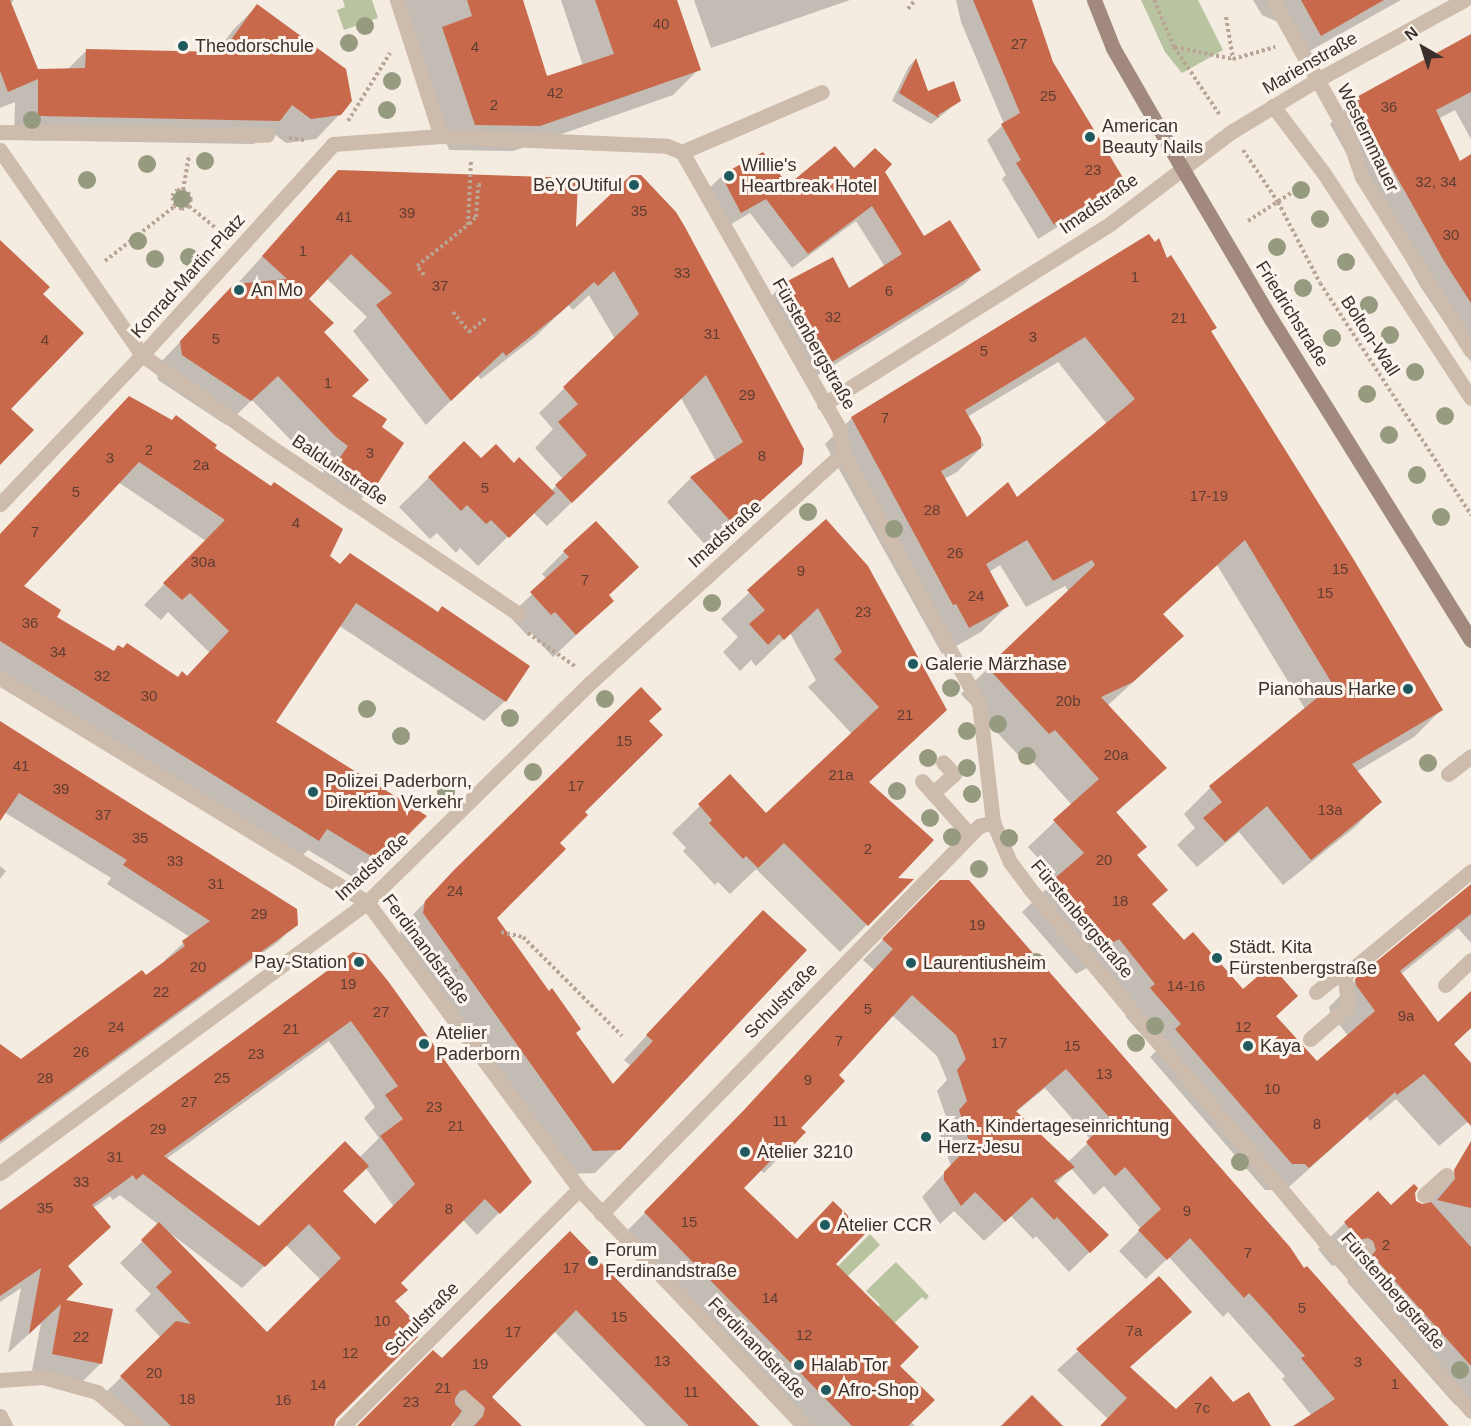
<!DOCTYPE html>
<meta charset="utf-8">
<style>
body{margin:0}
#map{position:relative;width:1471px;height:1426px;overflow:hidden;background:#f4ebe1;font-family:Arial,sans-serif}
div>[style]{position:absolute}
.green>*{inset:0;background:#b8c4a0}
.shadow>*{inset:0;background:#0003}
.building>*{inset:0;background:#c8694b}
.path>*{height:4px;margin-top:-2px;transform-origin:0;background:repeating-linear-gradient(90deg,#b9a596 0 3px,transparent 0 6px)}
.lane>*{height:15px;margin:-7.5px;padding:0 7.5px;transform-origin:7.5px;border-radius:7.5px;background:#cdbbac}
.street>*{height:15px;margin:-7.5px;padding:0 7.5px;transform-origin:7.5px;border-radius:7.5px;background:#cdbbac}
.secondary>*{height:15px;margin:-7.5px;padding:0 7.5px;transform-origin:7.5px;border-radius:7.5px;background:#a18a7d}
.trees>*{width:18px;height:18px;margin:-9px;border-radius:50%;background:#969b7f}
.dots>*{width:16px;height:16px;translate:-50% -50%;box-sizing:border-box;border:3px solid #fbf5ee;border-radius:50%}
span{translate:-50% -50%;white-space:nowrap;text-align:center;line-height:1.15;-webkit-text-stroke:6px #fbf5ee;paint-order:stroke}
.number-label{font-size:15px;color:#5e3e33}
.number-label span{-webkit-text-stroke-width:0}
.poi-label{font-size:18px;color:#3b302b}
.left{translate:0 -50%;text-align:left}
.right{translate:-100% -50%;text-align:right}
.street-label{font-size:18px;color:#3b302b}
.north{position:absolute;left:1393px;top:18px;width:60px;height:60px;-webkit-text-stroke:4px #fbf5ee;paint-order:stroke;rotate:321deg;font-size:16px;font-weight:700;line-height:24px;text-align:center;color:#3b302b}
.north::after{content:'';display:block;margin:auto;width:21px;height:27px;background:#3b302b;clip-path:polygon(50% 0,100% 100%,50% 72%,0 100%)}
</style>
<div id="map">
<div class="green">
<i style="clip-path:polygon(343px 0,372px 0,378px 18px,344px 30px,337px 10px,345px 7px)"></i>
<i style="clip-path:polygon(1141px 0,1198px 0,1223px 50px,1182px 73px,1165px 52px)"></i>
<i style="clip-path:polygon(870px 1234px,880px 1245px,831px 1292px,821px 1283px)"></i>
<i style="clip-path:polygon(896px 1262px,929px 1296px,926px 1300px,922px 1297px,890px 1327px,874px 1311px,880px 1305px,866px 1291px)"></i>
</div>
<div class="shadow">
<i style="clip-path:polygon(0 0,14px 0,10px 4px,37px 71px,67px 70px,86px 51px,216px 53px,233px 30px,257px 6px,340px 114px,316px 139px,286px 143px,269px 130px,254px 144px,14px 140px,15px 102px,0 108px)"></i>
<i style="clip-path:polygon(398px 0,521px 0,546px 78px,583px 66px,561px 0,675px 0,699px 69px,673px 95px,513px 151px,449px 150px)"></i>
<i style="clip-path:polygon(694px 0,850px 0,711px 48px)"></i>
<i style="clip-path:polygon(956px 0,1028px 0,1052px 63px,1123px 181px,1108px 196px,1038px 239px,1002px 179px,1006px 175px,987px 140px,1004px 124px,961px 22px)"></i>
<i style="clip-path:polygon(1253px 0,1401px 0,1297px 58px,1278px 22px,1262px 15px)"></i>
<i style="clip-path:polygon(1471px 35px,1471px 139px,1455px 110px,1438px 119px,1459px 163px,1471px 156px,1471px 362px,1420px 286px,1330px 124px,1354px 100px)"></i>
<i style="clip-path:polygon(915px 60px,927px 92px,959px 101px,931px 124px,892px 101px,909px 66px)"></i>
<i style="clip-path:polygon(854px 170px,883px 172px,924px 238px,979px 270px,963px 285px,808px 381px,766px 302px,781px 286px,848px 290px,885px 267px,856px 221px,792px 268px,750px 213px,726px 227px,706px 191px,722px 176px,787px 187px)"></i>
<i style="clip-path:polygon(339px 171px,575px 231px,632px 176px,801px 463px,709px 549px,667px 502px,691px 478px,716px 461px,681px 398px,547px 526px,533px 512px,478px 566px,460px 548px,456px 553px,437px 533px,430px 539px,399px 507px,464px 443px,481px 460px,514px 465px,551px 491px,563px 479px,535px 448px,553px 429px,539px 413px,615px 339px,589px 295px,573px 310px,568px 305px,535px 337px,481px 379px,477px 375px,426px 425px,353px 331px,367px 317px,326px 278px,307px 299px,350px 397px,380px 428px,375px 485px,350px 510px,314px 485px,324px 471px,312px 462px,252px 400px,226px 425px,158px 380px,156px 367px,210px 311px,242px 285px,239px 282px)"></i>
<i style="clip-path:polygon(evenodd,1166px 260px,1215px 328px,1210px 332px,1441px 710px,1414px 737px,1356px 772px,1380px 802px,1354px 828px,1283px 885px,1239px 832px,1197px 867px,1177px 845px,1195px 828px,1184px 814px,1210px 788px,1305px 709px,1217px 565px,1162px 615px,1155px 662px,1107px 706px,1164px 768px,1115px 814px,1136px 856px,1151px 904px,1184px 942px,1243px 992px,1296px 996px,1275px 1017px,1316px 1063px,1348px 1036px,1330px 1012px,1329px 1007px,1356px 980px,1471px 886px,1471px 943px,1458px 928px,1401px 974px,1438px 1024px,1471px 993px,1471px 1028px,1453px 1045px,1471px 1066px,1471px 1119px,1439px 1146px,1396px 1099px,1370px 1121px,1367px 1117px,1281px 1194px,1278px 1190px,1265px 1190px,1150px 1057px,1156px 1051px,1125px 1016px,1129px 1011px,1092px 965px,1076px 974px,1022px 912px,1057px 879px,1028px 847px,1072px 805px,1027px 755px,1022px 759px,961px 694px,1069px 592px,1065px 586px,1026px 607px,1000px 565px,989px 572px,1007px 606px,981px 632px,942px 654px,825px 444px,852px 418px,1166px 260px,1058px 362px,1107px 424px,1017px 500px,967px 520px,944px 479px,957px 472px,984px 445px,967px 417px,1058px 362px)"></i>
<i style="clip-path:polygon(evenodd,108px 419px,213px 448px,328px 556px,505px 701px,484px 721px,338px 625px,274px 723px,425px 817px,359px 881px,308px 850px,297px 861px,0 674px,0 535px,108px 419px,118px 482px,206px 541px,144px 605px,161px 620px,168px 612px,210px 653px,186px 677px,182px 673px,177px 678px,118px 647px,113px 652px,55px 618px,22px 586px,118px 482px)"></i>
<i style="clip-path:polygon(826px 521px,918px 737px,868px 783px,895px 880px,911px 880px,840px 952px,756px 869px,730px 894px,718px 882px,715px 885px,683px 851px,686px 848px,672px 833px,730px 777px,766px 815px,852px 734px,808px 687px,816px 680px,790px 633px,756px 666px,751px 660px,740px 671px,723px 652px,738px 637px,721px 619px)"></i>
<i style="clip-path:polygon(564px 552px,612px 601px,553px 657px,531px 633px,528px 636px,509px 616px,547px 580px,542px 574px)"></i>
<i style="clip-path:polygon(647px 721px,583px 812px,495px 918px,612px 1085px,630px 1065px,624px 1060px,739px 936px,619px 1149px,595px 1173px,569px 1174px,400px 938px,401px 927px,455px 871px)"></i>
<i style="clip-path:polygon(0 723px,296px 924px,278px 942px,0 1144px,0 1046px,21px 1061px,166px 962px,165px 960px,190px 937px,107px 884px,111px 878px,4px 812px,0 818px)"></i>
<i style="clip-path:polygon(0 866px,6px 871px,0 879px)"></i>
<i style="clip-path:polygon(evenodd,920px 902px,1304px 1271px,1429px 1426px,1295px 1426px,1312px 1416px,1282px 1379px,1285px 1376px,1228px 1312px,1223px 1317px,1169px 1257px,1146px 1279px,1119px 1251px,1141px 1229px,1104px 1186px,1094px 1195px,1071px 1168px,1056px 1184px,1107px 1235px,1069px 1272px,1036px 1236px,1033px 1239px,1011px 1216px,984px 1241px,954px 1211px,940px 1224px,922px 1197px,951px 1166px,939px 1132px,948px 1122px,937px 1091px,947px 1080px,937px 1056px,892px 1015px,837px 1075px,799px 1128px,804px 1132px,764px 1173px,760px 1170px,742px 1188px,797px 1241px,834px 1264px,898px 1366px,911px 1422px,915px 1426px,811px 1426px,625px 1233px,723px 1134px,874px 970px,863px 960px,920px 902px,1045px 1088px,1091px 1140px,1068px 1162px,1016px 1112px,1045px 1088px)"></i>
<i style="clip-path:polygon(evenodd,353px 954px,530px 1182px,477px 1235px,462px 1219px,399px 1283px,406px 1290px,394px 1302px,332px 1426px,128px 1426px,100px 1398px,161px 1338px,135px 1310px,151px 1294px,120px 1263px,159px 1225px,120px 1195px,113px 1200px,110px 1196px,93px 1208px,66px 1267px,64px 1301px,101px 1363px,79px 1385px,31px 1376px,41px 1323px,8px 1353px,21px 1288px,0 1302px,0 1212px,353px 954px,329px 1041px,375px 1107px,364px 1118px,379px 1138px,359px 1158px,259px 1228px,166px 1159px,329px 1041px,353px 954px,365px 1167px,394px 1207px,375px 1226px,341px 1191px,365px 1167px,353px 954px,170px 1233px,242px 1288px,286px 1245px,321px 1280px,267px 1334px,170px 1233px)"></i>
<i style="clip-path:polygon(1471px 1164px,1471px 1406px,1455px 1405px,1347px 1282px,1350px 1277px,1340px 1264px,1332px 1266px,1318px 1249px,1345px 1223px,1413px 1197px,1416px 1203px,1429px 1205px,1428px 1198px,1455px 1171px)"></i>
<i style="clip-path:polygon(evenodd,570px 1233px,757px 1426px,646px 1426px,554px 1331px,490px 1397px,518px 1426px,460px 1426px,452px 1418px,449px 1426px,359px 1426px,442px 1360px,570px 1233px,463px 1388px,485px 1405px,483px 1407px,463px 1388px)"></i>
<i style="clip-path:polygon(1159px 1278px,1190px 1312px,1129px 1368px,1176px 1411px,1233px 1403px,1270px 1426px,1101px 1426px,1108px 1419px,1057px 1370px)"></i>
</div>
<div class="building">
<i style="clip-path:polygon(0 0,10px 0,38px 69px,85px 68px,86px 49px,222px 52px,257px 4px,346px 69px,352px 101px,341px 115px,311px 119px,292px 105px,280px 121px,38px 116px,38px 79px,8px 92px,0 71px)"></i>
<i style="clip-path:polygon(467px 0,523px 0,547px 76px,614px 54px,595px 0,677px 0,701px 70px,540px 126px,475px 125px,442px 27px,472px 16px)"></i>
<i style="clip-path:polygon(973px 0,1032px 0,1053px 62px,1125px 181px,1054px 225px,1016px 163px,1021px 160px,1001px 124px,1020px 113px)"></i>
<i style="clip-path:polygon(1301px 0,1384px 0,1321px 36px)"></i>
<i style="clip-path:polygon(1471px 34px,1471px 92px,1436px 110px,1460px 161px,1471px 154px,1471px 303px,1444px 261px,1353px 99px)"></i>
<i style="clip-path:polygon(916px 58px,928px 91px,954px 81px,961px 101px,938px 115px,939px 118px,899px 93px)"></i>
<i style="clip-path:polygon(835px 146px,854px 168px,875px 148px,892px 164px,885px 172px,924px 236px,950px 220px,981px 270px,824px 367px,780px 285px,833px 257px,849px 288px,902px 254px,872px 206px,808px 254px,766px 199px,741px 213px,721px 175px,763px 152px,788px 185px)"></i>
<i style="clip-path:polygon(338px 170px,578px 178px,576px 227px,631px 175px,641px 175px,676px 212px,685px 227px,804px 449px,802px 464px,734px 525px,690px 477px,743px 442px,706px 375px,572px 503px,555px 485px,587px 455px,558px 422px,578px 404px,563px 387px,639px 314px,614px 271px,598px 286px,594px 282px,561px 312px,506px 356px,503px 352px,451px 401px,376px 305px,392px 293px,351px 254px,309px 299px,334px 323px,324px 332px,369px 380px,352px 396px,387px 419px,382px 427px,404px 443px,376px 486px,338px 460px,348px 446px,336px 437px,278px 376px,251px 401px,182px 355px,180px 341px,234px 284px,287px 279px,262px 256px)"></i>
<i style="clip-path:polygon(evenodd,1149px 234px,1155px 242px,1159px 238px,1167px 258px,1171px 255px,1217px 328px,1211px 331px,1354px 560px,1443px 710px,1352px 764px,1382px 802px,1311px 860px,1267px 806px,1225px 842px,1203px 818px,1222px 802px,1209px 786px,1333px 685px,1245px 540px,1163px 614px,1184px 636px,1133px 682px,1101px 697px,1167px 768px,1116px 812px,1147px 847px,1137px 855px,1168px 890px,1152px 904px,1184px 940px,1193px 932px,1243px 989px,1271px 965px,1298px 996px,1276px 1016px,1317px 1061px,1375px 1011px,1356px 985px,1355px 979px,1471px 884px,1471px 914px,1400px 971px,1438px 1022px,1471px 991px,1471px 1028px,1454px 1044px,1471px 1063px,1471px 1126px,1424px 1074px,1397px 1095px,1395px 1092px,1309px 1168px,1305px 1164px,1292px 1164px,1175px 1029px,1181px 1024px,1150px 988px,1155px 984px,1119px 939px,1103px 948px,1059px 899px,1047px 885px,1084px 853px,1053px 820px,1099px 779px,1055px 730px,1049px 734px,987px 667px,1095px 565px,1092px 560px,1053px 581px,1027px 540px,986px 564px,1009px 606px,969px 628px,956px 604px,953px 605px,851px 417px,1149px 234px,1085px 337px,1135px 399px,1017px 497px,1008px 482px,967px 517px,941px 471px,981px 448px,981px 438px,965px 410px,1085px 337px)"></i>
<i style="clip-path:polygon(0 240px,50px 287px,43px 294px,84px 333px,11px 409px,34px 430px,0 465px)"></i>
<i style="clip-path:polygon(evenodd,129px 396px,172px 420px,176px 415px,217px 445px,215px 448px,271px 486px,274px 482px,343px 529px,330px 556px,340px 564px,350px 553px,438px 612px,442px 606px,530px 666px,506px 702px,356px 603px,276px 722px,427px 816px,381px 862px,327px 829px,319px 841px,0 641px,0 534px,129px 396px,139px 462px,225px 520px,163px 583px,182px 600px,190px 593px,229px 631px,187px 676px,182px 671px,178px 677px,127px 643px,123px 648px,118px 645px,114px 651px,57px 617px,61px 610px,24px 586px,139px 462px)"></i>
<i style="clip-path:polygon(464px 441px,481px 458px,496px 444px,514px 463px,519px 457px,555px 493px,509px 538px,491px 520px,486px 524px,467px 505px,461px 511px,428px 477px)"></i>
<i style="clip-path:polygon(826px 519px,868px 566px,947px 710px,869px 782px,934px 840px,898px 878px,914px 879px,868px 926px,784px 843px,758px 868px,746px 856px,743px 859px,709px 823px,712px 820px,698px 804px,730px 774px,766px 813px,879px 707px,834px 659px,842px 652px,818px 608px,784px 640px,779px 634px,768px 645px,749px 624px,765px 610px,747px 590px)"></i>
<i style="clip-path:polygon(596px 521px,639px 567px,609px 595px,614px 601px,576px 635px,555px 612px,551px 615px,530px 592px,569px 557px,563px 551px)"></i>
<i style="clip-path:polygon(641px 687px,662px 709px,649px 721px,663px 735px,585px 812px,588px 815px,560px 843px,566px 849px,497px 918px,549px 991px,552px 988px,581px 1029px,576px 1033px,613px 1084px,653px 1041px,646px 1035px,763px 910px,807px 950px,620px 1150px,593px 1151px,423px 913px,425px 901px,454px 870px)"></i>
<i style="clip-path:polygon(0 721px,297px 909px,298px 925px,0 1141px,0 1044px,21px 1059px,142px 970px,146px 975px,185px 946px,182px 941px,210px 921px,123px 865px,127px 860px,19px 793px,0 821px)"></i>
<i style="clip-path:polygon(940px 880px,969px 880px,1290px 1247px,1304px 1268px,1307px 1266px,1449px 1426px,1293px 1426px,1335px 1399px,1301px 1358px,1305px 1356px,1270px 1316px,1249px 1293px,1244px 1298px,1190px 1238px,1167px 1260px,1138px 1230px,1161px 1209px,1125px 1167px,1115px 1176px,1086px 1142px,1110px 1118px,1066px 1069px,1016px 1111px,1075px 1167px,1054px 1181px,1109px 1235px,1090px 1253px,1057px 1217px,1054px 1220px,1032px 1197px,1005px 1222px,975px 1192px,961px 1206px,944px 1180px,944px 1172px,970px 1145px,959px 1110px,967px 1101px,957px 1070px,966px 1059px,956px 1035px,912px 995px,839px 1075px,845px 1081px,801px 1128px,806px 1132px,785px 1154px,781px 1150px,744px 1188px,797px 1239px,833px 1201px,866px 1233px,836px 1264px,919px 1347px,900px 1366px,935px 1400px,908px 1426px,852px 1426px,644px 1212px,743px 1111px,893px 949px,882px 939px)"></i>
<i style="clip-path:polygon(evenodd,353px 952px,366px 954px,388px 981px,532px 1182px,500px 1214px,485px 1199px,401px 1283px,408px 1290px,395px 1301px,414px 1321px,408px 1327px,418px 1337px,336px 1419px,334px 1426px,171px 1426px,120px 1376px,176px 1321px,191px 1324px,156px 1287px,172px 1272px,141px 1240px,159px 1222px,267px 1332px,341px 1258px,309px 1224px,265px 1267px,143px 1174px,136px 1180px,133px 1175px,92px 1205px,111px 1227px,68px 1266px,83px 1284px,66px 1300px,113px 1309px,102px 1364px,52px 1354px,61px 1304px,29px 1334px,41px 1268px,0 1296px,0 1210px,353px 952px,351px 1021px,398px 1086px,385px 1095px,403px 1119px,380px 1136px,415px 1184px,375px 1224px,343px 1191px,369px 1166px,345px 1141px,259px 1226px,164px 1156px,351px 1021px)"></i>
<i style="clip-path:polygon(1471px 1141px,1471px 1208px,1437px 1200px,1455px 1179px,1454px 1170px)"></i>
<i style="clip-path:polygon(1414px 1184px,1418px 1188px,1415px 1193px,1416px 1201px,1422px 1204px,1431px 1202px,1471px 1247px,1471px 1366px,1372px 1255px,1376px 1250px,1373px 1241px,1368px 1238px,1359px 1240px,1344px 1222px,1378px 1191px,1391px 1205px)"></i>
<i style="clip-path:polygon(570px 1231px,759px 1426px,689px 1426px,576px 1310px,492px 1397px,522px 1426px,474px 1426px,483px 1416px,485px 1408px,465px 1390px,460px 1391px,455px 1398px,455px 1404px,462px 1411px,451px 1426px,357px 1426px,433px 1350px,442px 1358px)"></i>
<i style="clip-path:polygon(1159px 1276px,1192px 1312px,1130px 1367px,1176px 1409px,1211px 1376px,1233px 1402px,1249px 1392px,1271px 1426px,1100px 1426px,1127px 1398px,1076px 1349px)"></i>
<i style="clip-path:polygon(1032px 1395px,1063px 1426px,1001px 1426px)"></i>
</div>
<div class="path">
<i style="left:1154px;top:0;width:51px;rotate:66.9deg"></i>
<i style="left:1174px;top:47px;width:81px;rotate:56.1deg"></i>
<i style="left:908px;top:9px;width:11px;rotate:-52deg"></i>
<i style="left:1226px;top:17px;width:43px;rotate:80.5deg"></i>
<i style="left:1175px;top:47px;width:59px;rotate:11.7deg"></i>
<i style="left:1233px;top:59px;width:44px;rotate:-15.9deg"></i>
<i style="left:348px;top:121px;width:80px;rotate:-58.3deg"></i>
<i style="left:289px;top:138px;width:16px;rotate:7deg"></i>
<i style="left:1243px;top:150px;width:63px;rotate:56.1deg"></i>
<i style="left:1278px;top:202px;width:91px;rotate:62.6deg"></i>
<i style="left:1320px;top:283px;width:277px;rotate:56.9deg"></i>
<i style="left:183px;top:190px;width:36px;rotate:-80deg"></i>
<i style="left:189px;top:206px;width:8px;rotate:157deg"></i>
<i style="left:182px;top:209px;width:8px;rotate:-157deg"></i>
<i style="left:175px;top:206px;width:10px;rotate:-107deg"></i>
<i style="left:172px;top:196px;width:8px;rotate:-50deg"></i>
<i style="left:177px;top:190px;width:11px;rotate:10deg"></i>
<i style="left:188px;top:192px;width:8px;rotate:67deg"></i>
<i style="left:191px;top:199px;width:7px;rotate:106deg"></i>
<i style="left:189px;top:206px;width:44px;rotate:39.5deg"></i>
<i style="left:1248px;top:221px;width:68px;rotate:-33deg"></i>
<i style="left:469px;top:224px;width:10px;rotate:-45deg"></i>
<i style="left:476px;top:217px;width:32px;rotate:-86deg"></i>
<i style="left:478px;top:185px;width:3px"></i>
<i style="left:105px;top:261px;width:89px;rotate:-38.2deg"></i>
<i style="left:424px;top:275px;width:11px;rotate:-128deg"></i>
<i style="left:417px;top:266px;width:65px;rotate:-38.8deg"></i>
<i style="left:468px;top:225px;width:66px;rotate:-87.4deg"></i>
<i style="left:453px;top:312px;width:26px;rotate:51deg"></i>
<i style="left:469px;top:332px;width:21px;rotate:-39deg"></i>
<i style="left:528px;top:633px;width:59px;rotate:35.3deg"></i>
<i style="left:501px;top:932px;width:23px;rotate:13deg"></i>
<i style="left:523px;top:937px;width:140px;rotate:45deg"></i>
<i style="left:450px;top:975px;width:14px;rotate:-39deg"></i>
</div>
<div class="lane">
<i style="left:1273px;top:106px;width:83px;rotate:52.9deg"></i>
<i style="left:1323px;top:172px;width:270px;rotate:56.8deg"></i>
<i style="left:682px;top:152px;width:152px;rotate:-23.2deg"></i>
<i style="left:1448px;top:774px;width:29px;rotate:-38deg"></i>
<i style="left:1445px;top:985px;width:36px;rotate:-44deg"></i>
<i style="left:1316px;top:992px;width:22px;rotate:-39deg"></i>
<i style="left:1333px;top:978px;width:12px;rotate:-14deg"></i>
<i style="left:1345px;top:975px;width:163px;rotate:-39.5deg"></i>
<i style="left:1310px;top:1039px;width:50px;rotate:-41deg"></i>
<i style="left:1348px;top:1006px;width:31px;rotate:-96deg"></i>
<i style="left:1424px;top:1195px;width:30px;rotate:-42deg"></i>
<i style="left:1342px;top:1261px;width:17px;rotate:-36deg"></i>
<i style="left:1356px;top:1251px;width:10px;rotate:-17deg"></i>
<i style="left:460px;top:1426px;width:23px;rotate:-45deg"></i>
<i style="left:476px;top:1410px;width:16px;rotate:-140deg"></i>
</div>
<div class="street">
<i style="left:397px;top:0;width:143px;rotate:72.1deg"></i>
<i style="left:1273px;top:0;width:150px;rotate:60.9deg"></i>
<i style="left:1346px;top:131px;width:49px;rotate:70.8deg"></i>
<i style="left:1362px;top:177px;width:205px;rotate:57.9deg"></i>
<i style="left:0;top:132px;width:267px;rotate:0.6deg"></i>
<i style="left:0;top:150px;width:249px;rotate:55.3deg"></i>
<i style="left:142px;top:355px;width:158px;rotate:35.5deg"></i>
<i style="left:271px;top:447px;width:299px;rotate:34deg"></i>
<i style="left:824px;top:404px;width:339px;rotate:-32.2deg"></i>
<i style="left:1111px;top:223px;width:151px;rotate:-37.2deg"></i>
<i style="left:1231px;top:132px;width:100px;rotate:-31.2deg"></i>
<i style="left:1317px;top:80px;width:167px;rotate:-28.6deg"></i>
<i style="left:0;top:504px;width:206px;rotate:-46.4deg"></i>
<i style="left:142px;top:355px;width:285px;rotate:-47.8deg"></i>
<i style="left:333px;top:144px;width:108px;rotate:-4.2deg"></i>
<i style="left:441px;top:136px;width:226px;rotate:2.5deg"></i>
<i style="left:667px;top:146px;width:16px;rotate:22deg"></i>
<i style="left:682px;top:152px;width:318px;rotate:60.4deg"></i>
<i style="left:839px;top:428px;width:25px;rotate:81deg"></i>
<i style="left:843px;top:453px;width:285px;rotate:61.5deg"></i>
<i style="left:979px;top:703px;width:120px;rotate:83.3deg"></i>
<i style="left:993px;top:822px;width:43px;rotate:67deg"></i>
<i style="left:1010px;top:862px;width:34px;rotate:53deg"></i>
<i style="left:1030px;top:889px;width:459px;rotate:50.1deg"></i>
<i style="left:1324px;top:1241px;width:225px;rotate:49.1deg"></i>
<i style="left:0;top:678px;width:430px;rotate:31.4deg"></i>
<i style="left:367px;top:902px;width:357px;rotate:53.5deg"></i>
<i style="left:579px;top:1189px;width:327px;rotate:46.5deg"></i>
<i style="left:922px;top:781px;width:72px;rotate:48.4deg"></i>
<i style="left:933px;top:793px;width:28px;rotate:-42deg"></i>
<i style="left:954px;top:774px;width:16px;rotate:-133deg"></i>
<i style="left:0;top:1173px;width:456px;rotate:-36.4deg"></i>
<i style="left:367px;top:902px;width:314px;rotate:-44.5deg"></i>
<i style="left:591px;top:682px;width:341px;rotate:-42.3deg"></i>
<i style="left:601px;top:1214px;width:542px;rotate:-45.75deg"></i>
<i style="left:979px;top:826px;width:15px;rotate:-16deg"></i>
<i style="left:0;top:1380px;width:43px;rotate:-4deg"></i>
<i style="left:43px;top:1377px;width:56px;rotate:15.5deg"></i>
<i style="left:97px;top:1392px;width:52px;rotate:40.4deg"></i>
<i style="left:0;top:1416px;width:11px;rotate:63deg"></i>
<i style="left:343px;top:1426px;width:334px;rotate:-45.1deg"></i>
</div>
<div class="secondary">
<i style="left:1094px;top:0;width:52px;rotate:68.4deg"></i>
<i style="left:1113px;top:48px;width:138px;rotate:60.1deg"></i>
<i style="left:1182px;top:168px;width:175px;rotate:59.5deg"></i>
<i style="left:1271px;top:319px;width:378px;rotate:58.1deg"></i>
</div>
<div class="trees">
<i style="left:365px;top:26px"></i>
<i style="left:349px;top:43px"></i>
<i style="left:392px;top:81px"></i>
<i style="left:387px;top:110px"></i>
<i style="left:32px;top:120px"></i>
<i style="left:205px;top:161px"></i>
<i style="left:147px;top:164px"></i>
<i style="left:87px;top:180px"></i>
<i style="left:1301px;top:190px"></i>
<i style="left:182px;top:199px"></i>
<i style="left:1320px;top:219px"></i>
<i style="left:138px;top:241px"></i>
<i style="left:1277px;top:247px"></i>
<i style="left:189px;top:257px"></i>
<i style="left:155px;top:259px"></i>
<i style="left:1346px;top:262px"></i>
<i style="left:1303px;top:288px"></i>
<i style="left:1369px;top:305px"></i>
<i style="left:1390px;top:335px"></i>
<i style="left:1332px;top:338px"></i>
<i style="left:1415px;top:372px"></i>
<i style="left:1367px;top:394px"></i>
<i style="left:1445px;top:416px"></i>
<i style="left:1389px;top:435px"></i>
<i style="left:1417px;top:475px"></i>
<i style="left:808px;top:512px"></i>
<i style="left:1441px;top:517px"></i>
<i style="left:894px;top:529px"></i>
<i style="left:712px;top:603px"></i>
<i style="left:951px;top:688px"></i>
<i style="left:605px;top:699px"></i>
<i style="left:367px;top:709px"></i>
<i style="left:510px;top:718px"></i>
<i style="left:998px;top:724px"></i>
<i style="left:967px;top:731px"></i>
<i style="left:401px;top:736px"></i>
<i style="left:1027px;top:756px"></i>
<i style="left:928px;top:758px"></i>
<i style="left:1428px;top:763px"></i>
<i style="left:967px;top:768px"></i>
<i style="left:533px;top:772px"></i>
<i style="left:897px;top:791px"></i>
<i style="left:446px;top:792px"></i>
<i style="left:972px;top:794px"></i>
<i style="left:930px;top:818px"></i>
<i style="left:952px;top:837px"></i>
<i style="left:1009px;top:838px"></i>
<i style="left:979px;top:869px"></i>
<i style="left:1036px;top:962px"></i>
<i style="left:1155px;top:1026px"></i>
<i style="left:1136px;top:1043px"></i>
<i style="left:1240px;top:1162px"></i>
<i style="left:1460px;top:1370px"></i>
</div>
<div class="dots">
<i style="left:183px;top:46px;background:#1f5a5e"></i>
<i style="left:1090px;top:137px;background:#1f5a5e"></i>
<i style="left:729px;top:176px;background:#1f5a5e"></i>
<i style="left:634px;top:185px;background:#1f5a5e"></i>
<i style="left:239px;top:290px;background:#1f5a5e"></i>
<i style="left:913px;top:664px;background:#1f5a5e"></i>
<i style="left:1408px;top:689px;background:#1f5a5e"></i>
<i style="left:313px;top:792px;background:#1f5a5e"></i>
<i style="left:1217px;top:958px;background:#1f5a5e"></i>
<i style="left:359px;top:962px;background:#1f5a5e"></i>
<i style="left:911px;top:963px;background:#1f5a5e"></i>
<i style="left:424px;top:1044px;background:#1f5a5e"></i>
<i style="left:1248px;top:1046px;background:#1f5a5e"></i>
<i style="left:926px;top:1137px;background:#1f5a5e"></i>
<i style="left:745px;top:1152px;background:#1f5a5e"></i>
<i style="left:825px;top:1225px;background:#1f5a5e"></i>
<i style="left:593px;top:1261px;background:#1f5a5e"></i>
<i style="left:799px;top:1365px;background:#1f5a5e"></i>
<i style="left:826px;top:1390px;background:#1f5a5e"></i>
</div>
<div class="number-label">
<span style="left:661px;top:24px">40</span>
<span style="left:1019px;top:44px">27</span>
<span style="left:475px;top:47px">4</span>
<span style="left:555px;top:93px">42</span>
<span style="left:1048px;top:96px">25</span>
<span style="left:494px;top:105px">2</span>
<span style="left:1389px;top:107px">36</span>
<span style="left:1093px;top:170px">23</span>
<span style="left:1436px;top:182px">32, 34</span>
<span style="left:639px;top:211px">35</span>
<span style="left:407px;top:213px">39</span>
<span style="left:344px;top:217px">41</span>
<span style="left:1451px;top:235px">30</span>
<span style="left:303px;top:251px">1</span>
<span style="left:682px;top:273px">33</span>
<span style="left:1135px;top:277px">1</span>
<span style="left:440px;top:286px">37</span>
<span style="left:889px;top:291px">6</span>
<span style="left:833px;top:317px">32</span>
<span style="left:1179px;top:318px">21</span>
<span style="left:712px;top:334px">31</span>
<span style="left:1033px;top:337px">3</span>
<span style="left:216px;top:339px">5</span>
<span style="left:45px;top:340px">4</span>
<span style="left:984px;top:351px">5</span>
<span style="left:328px;top:383px">1</span>
<span style="left:747px;top:395px">29</span>
<span style="left:885px;top:418px">7</span>
<span style="left:149px;top:450px">2</span>
<span style="left:370px;top:453px">3</span>
<span style="left:762px;top:456px">8</span>
<span style="left:110px;top:458px">3</span>
<span style="left:201px;top:465px">2a</span>
<span style="left:485px;top:488px">5</span>
<span style="left:76px;top:492px">5</span>
<span style="left:1209px;top:496px">17-19</span>
<span style="left:932px;top:510px">28</span>
<span style="left:296px;top:523px">4</span>
<span style="left:35px;top:532px">7</span>
<span style="left:955px;top:553px">26</span>
<span style="left:203px;top:562px">30a</span>
<span style="left:1340px;top:569px">15</span>
<span style="left:801px;top:571px">9</span>
<span style="left:585px;top:580px">7</span>
<span style="left:1325px;top:593px">15</span>
<span style="left:976px;top:596px">24</span>
<span style="left:863px;top:612px">23</span>
<span style="left:30px;top:623px">36</span>
<span style="left:58px;top:652px">34</span>
<span style="left:102px;top:676px">32</span>
<span style="left:149px;top:696px">30</span>
<span style="left:1068px;top:701px">20b</span>
<span style="left:905px;top:715px">21</span>
<span style="left:624px;top:741px">15</span>
<span style="left:1116px;top:755px">20a</span>
<span style="left:21px;top:766px">41</span>
<span style="left:841px;top:775px">21a</span>
<span style="left:576px;top:786px">17</span>
<span style="left:61px;top:789px">39</span>
<span style="left:1330px;top:810px">13a</span>
<span style="left:103px;top:815px">37</span>
<span style="left:140px;top:838px">35</span>
<span style="left:868px;top:849px">2</span>
<span style="left:1104px;top:860px">20</span>
<span style="left:175px;top:861px">33</span>
<span style="left:216px;top:884px">31</span>
<span style="left:455px;top:891px">24</span>
<span style="left:1120px;top:901px">18</span>
<span style="left:259px;top:914px">29</span>
<span style="left:977px;top:925px">19</span>
<span style="left:198px;top:967px">20</span>
<span style="left:348px;top:984px">19</span>
<span style="left:1186px;top:986px">14-16</span>
<span style="left:161px;top:992px">22</span>
<span style="left:868px;top:1009px">5</span>
<span style="left:381px;top:1012px">27</span>
<span style="left:1406px;top:1016px">9a</span>
<span style="left:116px;top:1027px">24</span>
<span style="left:1243px;top:1027px">12</span>
<span style="left:291px;top:1029px">21</span>
<span style="left:839px;top:1041px">7</span>
<span style="left:999px;top:1043px">17</span>
<span style="left:1072px;top:1046px">15</span>
<span style="left:81px;top:1052px">26</span>
<span style="left:256px;top:1054px">23</span>
<span style="left:1104px;top:1074px">13</span>
<span style="left:45px;top:1078px">28</span>
<span style="left:222px;top:1078px">25</span>
<span style="left:808px;top:1080px">9</span>
<span style="left:1272px;top:1089px">10</span>
<span style="left:189px;top:1102px">27</span>
<span style="left:434px;top:1107px">23</span>
<span style="left:780px;top:1121px">11</span>
<span style="left:1317px;top:1124px">8</span>
<span style="left:456px;top:1126px">21</span>
<span style="left:158px;top:1129px">29</span>
<span style="left:115px;top:1157px">31</span>
<span style="left:81px;top:1182px">33</span>
<span style="left:45px;top:1208px">35</span>
<span style="left:449px;top:1209px">8</span>
<span style="left:1187px;top:1211px">9</span>
<span style="left:689px;top:1222px">15</span>
<span style="left:1386px;top:1245px">2</span>
<span style="left:1248px;top:1253px">7</span>
<span style="left:571px;top:1268px">17</span>
<span style="left:770px;top:1298px">14</span>
<span style="left:1302px;top:1308px">5</span>
<span style="left:619px;top:1317px">15</span>
<span style="left:382px;top:1321px">10</span>
<span style="left:1134px;top:1331px">7a</span>
<span style="left:513px;top:1332px">17</span>
<span style="left:804px;top:1335px">12</span>
<span style="left:81px;top:1337px">22</span>
<span style="left:350px;top:1353px">12</span>
<span style="left:662px;top:1361px">13</span>
<span style="left:1358px;top:1362px">3</span>
<span style="left:480px;top:1364px">19</span>
<span style="left:154px;top:1373px">20</span>
<span style="left:1395px;top:1384px">1</span>
<span style="left:318px;top:1385px">14</span>
<span style="left:443px;top:1388px">21</span>
<span style="left:691px;top:1392px">11</span>
<span style="left:187px;top:1399px">18</span>
<span style="left:283px;top:1400px">16</span>
<span style="left:411px;top:1402px">23</span>
<span style="left:1202px;top:1408px">7c</span>
</div>
<div class="poi-label">
<span class="left" style="left:195px;top:46px">Theodorschule</span>
<span class="left" style="left:1102px;top:137px">American<br>Beauty Nails</span>
<span class="left" style="left:741px;top:176px">Willie's<br>Heartbreak Hotel</span>
<span class="right" style="left:622px;top:185px">BeYOUtiful</span>
<span class="left" style="left:251px;top:290px">An Mo</span>
<span class="left" style="left:925px;top:664px">Galerie Märzhase</span>
<span class="right" style="left:1396px;top:689px">Pianohaus Harke</span>
<span class="left" style="left:325px;top:792px">Polizei Paderborn,<br>Direktion Verkehr</span>
<span class="left" style="left:1229px;top:958px">Städt. Kita<br>Fürstenbergstraße</span>
<span class="right" style="left:347px;top:962px">Pay-Station</span>
<span class="left" style="left:923px;top:963px">Laurentiusheim</span>
<span class="left" style="left:436px;top:1044px">Atelier<br>Paderborn</span>
<span class="left" style="left:1260px;top:1046px">Kaya</span>
<span class="left" style="left:938px;top:1137px">Kath. Kindertageseinrichtung<br>Herz-Jesu</span>
<span class="left" style="left:757px;top:1152px">Atelier 3210</span>
<span class="left" style="left:837px;top:1225px">Atelier CCR</span>
<span class="left" style="left:605px;top:1261px">Forum<br>Ferdinandstraße</span>
<span class="left" style="left:811px;top:1365px">Halab Tor</span>
<span class="left" style="left:838px;top:1390px">Afro-Shop</span>
</div>
<div class="street-label">
<span style="left:1310px;top:63px;rotate:-30deg">Marienstraße</span>
<span style="left:1368px;top:138px;rotate:64deg">Westernmauer</span>
<span style="left:1099px;top:204px;rotate:-35deg">Imadstraße</span>
<span style="left:188px;top:276px;rotate:-48deg">Konrad-Martin-Platz</span>
<span style="left:1292px;top:314px;rotate:58deg">Friedrichstraße</span>
<span style="left:1370px;top:336px;rotate:57deg">Bolton-Wall</span>
<span style="left:814px;top:344px;rotate:60deg">Fürstenbergstraße</span>
<span style="left:340px;top:470px;rotate:34deg">Balduinstraße</span>
<span style="left:725px;top:534px;rotate:-42deg">Imadstraße</span>
<span style="left:372px;top:867px;rotate:-42deg">Imadstraße</span>
<span style="left:1082px;top:919px;rotate:50deg">Fürstenbergstraße</span>
<span style="left:426px;top:949px;rotate:53deg">Ferdinandstraße</span>
<span style="left:781px;top:1001px;rotate:-46deg">Schulstraße</span>
<span style="left:1393px;top:1291px;rotate:49deg">Fürstenbergstraße</span>
<span style="left:422px;top:1319px;rotate:-45deg">Schulstraße</span>
<span style="left:757px;top:1348px;rotate:46deg">Ferdinandstraße</span>
</div>
<div class="north">N</div>
</div>
